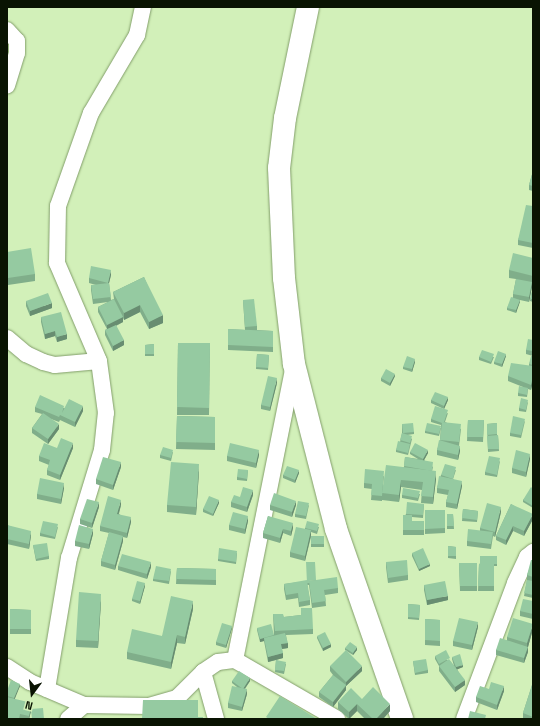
<!DOCTYPE html>
<style>
body{margin:0}
#map{position:relative;width:540px;height:726px;overflow:hidden;background:#d2f0b9;font-family:"Space Grotesk",sans-serif}
div>[style]{position:absolute}
.roads{filter:drop-shadow(0 0 1px #829e6a) drop-shadow(0 0 1px #829e6a)}
.minor>*{height:16px;margin:-8px;padding:0 8px;transform-origin:8px;border-radius:8px;background:#fff}
.trunk>*{height:22px;margin:-11px;padding:0 11px;transform-origin:11px;border-radius:11px;background:#fff}
.wall>*{inset:0;background:#80ae8a}
.shaded-wall>*{inset:0;background:#688d71}
.building>*{inset:0;background:#95caa1}
span{translate:-50% -50%;white-space:nowrap;text-align:center;line-height:1.15;-webkit-text-stroke:4px #d2f0b9;paint-order:stroke}
.frame{position:absolute;inset:0;border:8px solid #091302;pointer-events:none}
.north{position:absolute;left:12px;top:674px;width:40px;height:40px;-webkit-text-stroke:3px #d2f0b9;paint-order:stroke;rotate:195deg;font-size:11px;font-weight:700;line-height:16px;text-align:center;color:#091302}
.north::after{content:'';display:block;margin:auto;width:14px;height:18px;background:#091302;clip-path:polygon(50% 0,100% 100%,50% 72%,0 100%)}
</style>
<div id="map">
<div class="roads">
<div class="minor">
<i style="left:7px;top:30px;width:15px;rotate:48deg"></i>
<i style="left:17px;top:41px;width:12px;rotate:90deg"></i>
<i style="left:17px;top:53px;width:34px;rotate:107deg"></i>
<i style="left:7px;top:338px;width:25px;rotate:40deg"></i>
<i style="left:26px;top:354px;width:19px;rotate:25deg"></i>
<i style="left:43px;top:362px;width:12px;rotate:14deg"></i>
<i style="left:55px;top:365px;width:44px;rotate:-5.2deg"></i>
<i style="left:235px;top:660px;width:118px;rotate:30deg"></i>
<i style="left:7px;top:667px;width:27px;rotate:33deg"></i>
<i style="left:30px;top:682px;width:59px;rotate:23.1deg"></i>
<i style="left:203px;top:672px;width:49px;rotate:74.5deg"></i>
<i style="left:47px;top:689px;width:133px;rotate:-80.5deg"></i>
<i style="left:69px;top:558px;width:113px;rotate:-73deg"></i>
<i style="left:102px;top:450px;width:37px;rotate:-84deg"></i>
<i style="left:106px;top:413px;width:52px;rotate:-97.7deg"></i>
<i style="left:99px;top:361px;width:107px;rotate:-113.2deg"></i>
<i style="left:57px;top:263px;width:57px;rotate:-89deg"></i>
<i style="left:58px;top:206px;width:99px;rotate:-70.5deg"></i>
<i style="left:91px;top:113px;width:91px;rotate:-59.5deg"></i>
<i style="left:137px;top:35px;width:29px;rotate:-78deg"></i>
<i style="left:68px;top:719px;width:21px;rotate:-41deg"></i>
<i style="left:84px;top:705px;width:65px;rotate:0.9deg"></i>
<i style="left:149px;top:706px;width:29px;rotate:-16deg"></i>
<i style="left:177px;top:698px;width:37px;rotate:-45deg"></i>
<i style="left:203px;top:672px;width:18px;rotate:-34deg"></i>
<i style="left:218px;top:662px;width:17px;rotate:-7deg"></i>
<i style="left:235px;top:660px;width:297px;rotate:-78.7deg"></i>
<i style="left:464px;top:719px;width:145px;rotate:-69.4deg"></i>
<i style="left:515px;top:583px;width:29px;rotate:-65deg"></i>
<i style="left:527px;top:557px;width:8px;rotate:-40deg"></i>
</div>
<div class="trunk">
<i style="left:308px;top:7px;width:113px;rotate:101.7deg"></i>
<i style="left:285px;top:118px;width:50px;rotate:96.8deg"></i>
<i style="left:279px;top:168px;width:110px;rotate:87.4deg"></i>
<i style="left:284px;top:278px;width:87px;rotate:83.4deg"></i>
<i style="left:294px;top:364px;width:170px;rotate:75.7deg"></i>
<i style="left:336px;top:529px;width:201px;rotate:70.8deg"></i>
</div>
</div>
<div class="wall">
<i style="clip-path:polygon(533px 171px,533px 191px,529px 190px,529px 185px)"></i>
<i style="clip-path:polygon(533px 206px,533px 248px,518px 245px,518px 240px)"></i>
<i style="clip-path:polygon(7px 252px,35px 274px,35px 281px,8px 285px,7px 281px)"></i>
<i style="clip-path:polygon(533px 258px,533px 283px,532px 283px,532px 287px,529px 302px,520px 300px,516px 313px,507px 310px,507px 308px,513px 297px,513px 294px,516px 279px,509px 278px,509px 270px)"></i>
<i style="clip-path:polygon(111px 275px,109px 283px,111px 300px,114px 299px,113px 292px,144px 277px,163px 323px,149px 329px,140px 312px,124px 320px,123px 318px,123px 322px,116px 326px,124px 345px,113px 351px,105px 335px,105px 330px,107px 329px,98px 312px,98px 307px,108px 302px,93px 304px,91px 290px,91px 285px,96px 285px,89px 283px,89px 278px)"></i>
<i style="clip-path:polygon(533px 287px,533px 302px,530px 301px)"></i>
<i style="clip-path:polygon(243px 300px,257px 326px,257px 330px,273px 331px,273px 352px,228px 350px,228px 329px,245px 330px)"></i>
<i style="clip-path:polygon(26px 301px,52px 308px,30px 316px,26px 306px)"></i>
<i style="clip-path:polygon(41px 317px,67px 339px,57px 342px,55px 336px,45px 339px,41px 322px)"></i>
<i style="clip-path:polygon(533px 340px,533px 356px,526px 354px,526px 350px)"></i>
<i style="clip-path:polygon(178px 343px,210px 343px,209px 415px,177px 415px)"></i>
<i style="clip-path:polygon(154px 344px,154px 356px,145px 356px,145px 345px)"></i>
<i style="clip-path:polygon(257px 354px,269px 355px,268px 370px,256px 369px)"></i>
<i style="clip-path:polygon(506px 356px,502px 367px,494px 364px,494px 362px)"></i>
<i style="clip-path:polygon(533px 356px,533px 381px,531px 390px,528px 389px,527px 397px,518px 396px,518px 393px,523px 387px,508px 381px,508px 376px,529px 366px,529px 364px)"></i>
<i style="clip-path:polygon(479px 357px,494px 357px,491px 364px,479px 360px)"></i>
<i style="clip-path:polygon(415px 362px,412px 372px,403px 369px,403px 367px)"></i>
<i style="clip-path:polygon(395px 376px,390px 386px,381px 381px,381px 378px)"></i>
<i style="clip-path:polygon(277px 383px,270px 411px,261px 409px,261px 405px)"></i>
<i style="clip-path:polygon(431px 400px,448px 400px,444px 409px,431px 403px)"></i>
<i style="clip-path:polygon(528px 402px,526px 412px,519px 411px,519px 408px)"></i>
<i style="clip-path:polygon(35px 407px,64px 408px,83px 411px,75px 427px,60px 420px,59px 422px,51px 419px,59px 429px,48px 444px,32px 433px,32px 428px,42px 414px,35px 412px)"></i>
<i style="clip-path:polygon(448px 413px,445px 422px,461px 429px,459px 446px,460px 451px,458px 460px,437px 455px,437px 450px,440px 441px,441px 425px,431px 422px,431px 419px)"></i>
<i style="clip-path:polygon(177px 416px,215px 417px,215px 450px,176px 449px)"></i>
<i style="clip-path:polygon(468px 420px,484px 420px,483px 442px,467px 441px)"></i>
<i style="clip-path:polygon(525px 421px,521px 438px,510px 436px,510px 433px)"></i>
<i style="clip-path:polygon(497px 423px,497px 435px,498px 435px,499px 451px,488px 452px,487px 424px)"></i>
<i style="clip-path:polygon(402px 424px,414px 432px,414px 434px,407px 435px,412px 439px,408px 455px,396px 452px,396px 450px,400px 442px,402px 433px)"></i>
<i style="clip-path:polygon(441px 428px,439px 436px,425px 433px,425px 431px)"></i>
<i style="clip-path:polygon(57px 448px,73px 448px,60px 480px,47px 475px,47px 470px,49px 465px,39px 461px,39px 456px)"></i>
<i style="clip-path:polygon(173px 452px,171px 461px,160px 458px,160px 455px)"></i>
<i style="clip-path:polygon(410px 452px,428px 453px,424px 460px,433px 467px,432px 471px,436px 479px,433px 504px,421px 503px,422px 490px,401px 487px,399px 502px,382px 500px,382px 497px,382px 501px,371px 500px,372px 489px,364px 488px,364px 483px,384px 476px,383px 486px,404px 467px,405px 457px,418px 459px,410px 454px)"></i>
<i style="clip-path:polygon(259px 455px,256px 468px,227px 461px,227px 456px)"></i>
<i style="clip-path:polygon(530px 459px,526px 477px,512px 473px,512px 468px)"></i>
<i style="clip-path:polygon(500px 461px,497px 477px,485px 475px,485px 472px)"></i>
<i style="clip-path:polygon(121px 467px,113px 490px,96px 484px,96px 479px)"></i>
<i style="clip-path:polygon(248px 470px,247px 481px,237px 480px,237px 477px)"></i>
<i style="clip-path:polygon(456px 470px,453px 479px,462px 486px,457px 509px,446px 507px,446px 502px,448px 495px,437px 493px,437px 488px,441px 475px)"></i>
<i style="clip-path:polygon(199px 471px,196px 515px,167px 512px,167px 505px)"></i>
<i style="clip-path:polygon(299px 473px,295px 483px,283px 478px,283px 475px)"></i>
<i style="clip-path:polygon(64px 488px,61px 504px,37px 499px,37px 494px)"></i>
<i style="clip-path:polygon(533px 489px,533px 508px,523px 502px,523px 500px)"></i>
<i style="clip-path:polygon(420px 494px,418px 501px,402px 498px,402px 495px)"></i>
<i style="clip-path:polygon(253px 495px,247px 512px,231px 507px,231px 502px,240px 497px)"></i>
<i style="clip-path:polygon(219px 503px,213px 516px,203px 512px,203px 509px)"></i>
<i style="clip-path:polygon(424px 504px,423px 518px,412px 517px,412px 521px,424px 521px,424px 535px,403px 535px,403px 520px,406px 514px)"></i>
<i style="clip-path:polygon(511px 504px,533px 519px,524px 536px,513px 531px,506px 545px,496px 540px,496px 536px)"></i>
<i style="clip-path:polygon(121px 505px,119px 514px,131px 522px,127px 538px,123px 537px,123px 541px,115px 570px,101px 566px,101px 561px,109px 533px,100px 531px,100px 526px)"></i>
<i style="clip-path:polygon(270px 505px,296px 505px,292px 517px,270px 510px)"></i>
<i style="clip-path:polygon(309px 505px,306px 519px,295px 517px,295px 514px)"></i>
<i style="clip-path:polygon(99px 507px,92px 528px,80px 524px,80px 519px)"></i>
<i style="clip-path:polygon(463px 509px,478px 511px,477px 522px,462px 521px)"></i>
<i style="clip-path:polygon(425px 510px,445px 510px,445px 533px,425px 534px)"></i>
<i style="clip-path:polygon(501px 512px,495px 537px,493px 536px,491px 549px,467px 546px,467px 541px,480px 531px,480px 528px)"></i>
<i style="clip-path:polygon(447px 514px,453px 514px,454px 529px,447px 529px)"></i>
<i style="clip-path:polygon(268px 516px,293px 528px,291px 536px,283px 533px,280px 543px,263px 538px,263px 533px)"></i>
<i style="clip-path:polygon(248px 521px,245px 534px,229px 530px,229px 525px)"></i>
<i style="clip-path:polygon(7px 525px,31px 535px,29px 549px,7px 544px)"></i>
<i style="clip-path:polygon(58px 527px,55px 539px,40px 536px,40px 533px)"></i>
<i style="clip-path:polygon(319px 527px,317px 534px,311px 532px,311px 536px,324px 536px,324px 547px,311px 547px,311px 537px,305px 561px,290px 557px,290px 552px,305px 529px,305px 528px)"></i>
<i style="clip-path:polygon(93px 534px,89px 549px,75px 546px,75px 541px)"></i>
<i style="clip-path:polygon(33px 545px,49px 556px,49px 559px,36px 561px)"></i>
<i style="clip-path:polygon(448px 546px,456px 547px,456px 559px,448px 558px)"></i>
<i style="clip-path:polygon(237px 553px,236px 564px,218px 561px,218px 559px)"></i>
<i style="clip-path:polygon(412px 553px,430px 566px,419px 571px,412px 556px)"></i>
<i style="clip-path:polygon(497px 556px,497px 566px,494px 566px,494px 591px,478px 591px,479px 564px)"></i>
<i style="clip-path:polygon(533px 560px,533px 598px,524px 596px,527px 580px,527px 575px)"></i>
<i style="clip-path:polygon(386px 562px,408px 575px,408px 580px,388px 583px,386px 567px)"></i>
<i style="clip-path:polygon(459px 563px,477px 563px,477px 591px,460px 591px)"></i>
<i style="clip-path:polygon(118px 566px,151px 567px,147px 579px,118px 570px)"></i>
<i style="clip-path:polygon(177px 568px,216px 569px,216px 585px,176px 584px)"></i>
<i style="clip-path:polygon(171px 571px,169px 584px,153px 581px,153px 579px)"></i>
<i style="clip-path:polygon(316px 580px,338px 588px,338px 593px,325px 595px,326px 606px,312px 608px,309px 585px,307px 585px,310px 600px,310px 605px,299px 607px,298px 598px,286px 600px,284px 589px,284px 584px)"></i>
<i style="clip-path:polygon(424px 585px,448px 600px,427px 605px,424px 590px)"></i>
<i style="clip-path:polygon(145px 586px,140px 604px,132px 601px,132px 599px)"></i>
<i style="clip-path:polygon(101px 601px,98px 648px,76px 647px,76px 640px)"></i>
<i style="clip-path:polygon(533px 601px,533px 619px,520px 616px,520px 611px)"></i>
<i style="clip-path:polygon(408px 604px,420px 605px,419px 620px,408px 619px)"></i>
<i style="clip-path:polygon(301px 608px,313px 629px,313px 634px,286px 635px,288px 648px,282px 649px,283px 658px,276px 660px,286px 664px,284px 674px,275px 672px,276px 660px,268px 662px,264px 641px,260px 642px,257px 630px,257px 628px,274px 635px,273px 614px,284px 617px,301px 615px)"></i>
<i style="clip-path:polygon(10px 609px,31px 610px,31px 634px,10px 634px)"></i>
<i style="clip-path:polygon(193px 609px,185px 644px,177px 643px,171px 669px,127px 659px,127px 652px,162px 636px)"></i>
<i style="clip-path:polygon(425px 619px,440px 620px,440px 646px,425px 645px)"></i>
<i style="clip-path:polygon(478px 627px,472px 650px,453px 646px,453px 641px)"></i>
<i style="clip-path:polygon(232px 628px,226px 648px,216px 645px,216px 642px)"></i>
<i style="clip-path:polygon(533px 629px,528px 647px,528px 652px,524px 663px,496px 655px,496px 650px,507px 640px,507px 637px)"></i>
<i style="clip-path:polygon(317px 636px,331px 647px,323px 651px,317px 638px)"></i>
<i style="clip-path:polygon(345px 648px,357px 650px,353px 655px,345px 650px)"></i>
<i style="clip-path:polygon(435px 656px,450px 661px,454px 666px,452px 659px,452px 657px,463px 667px,457px 669px,465px 685px,455px 692px,439px 671px,439px 666px,435px 659px)"></i>
<i style="clip-path:polygon(413px 661px,428px 670px,428px 673px,415px 675px)"></i>
<i style="clip-path:polygon(330px 666px,362px 671px,346px 686px,346px 690px,333px 707px,319px 697px,319px 692px,333px 675px,330px 671px)"></i>
<i style="clip-path:polygon(232px 681px,250px 681px,245px 689px,247px 694px,242px 711px,228px 708px,228px 703px,237px 687px,232px 683px)"></i>
<i style="clip-path:polygon(533px 682px,533px 719px,523px 719px,523px 713px)"></i>
<i style="clip-path:polygon(20px 686px,14px 699px,31px 710px,29px 719px,7px 719px,7px 691px)"></i>
<i style="clip-path:polygon(489px 689px,504px 691px,497px 710px,476px 702px,476px 697px)"></i>
<i style="clip-path:polygon(362px 699px,390px 711px,383px 719px,365px 719px,357px 711px,349px 719px,338px 709px,338px 702px)"></i>
</div>
<div class="shaded-wall">
<i style="clip-path:polygon(111px 270px,111px 275px,108px 287px,108px 283px)"></i>
<i style="clip-path:polygon(532px 282px,532px 287px,529px 302px,529px 297px)"></i>
<i style="clip-path:polygon(520px 300px,520px 302px,516px 313px,516px 310px)"></i>
<i style="clip-path:polygon(52px 303px,52px 308px,30px 316px,30px 311px)"></i>
<i style="clip-path:polygon(140px 305px,140px 312px,124px 320px,124px 313px)"></i>
<i style="clip-path:polygon(163px 315px,163px 323px,149px 329px,149px 322px)"></i>
<i style="clip-path:polygon(123px 317px,123px 322px,107px 330px,107px 325px)"></i>
<i style="clip-path:polygon(55px 331px,55px 336px,45px 339px,45px 334px)"></i>
<i style="clip-path:polygon(67px 334px,67px 339px,57px 342px,57px 337px)"></i>
<i style="clip-path:polygon(124px 340px,124px 345px,113px 351px,113px 346px)"></i>
<i style="clip-path:polygon(506px 354px,506px 356px,502px 367px,502px 364px)"></i>
<i style="clip-path:polygon(415px 359px,415px 362px,412px 372px,412px 369px)"></i>
<i style="clip-path:polygon(395px 374px,395px 376px,390px 386px,390px 383px)"></i>
<i style="clip-path:polygon(533px 376px,533px 381px,531px 390px,531px 385px)"></i>
<i style="clip-path:polygon(277px 378px,277px 383px,270px 411px,270px 407px)"></i>
<i style="clip-path:polygon(448px 397px,448px 400px,444px 409px,444px 406px)"></i>
<i style="clip-path:polygon(83px 406px,83px 411px,75px 427px,75px 422px)"></i>
<i style="clip-path:polygon(59px 424px,59px 429px,48px 444px,48px 439px)"></i>
<i style="clip-path:polygon(73px 443px,73px 448px,60px 480px,60px 475px)"></i>
<i style="clip-path:polygon(460px 446px,460px 451px,458px 460px,458px 455px)"></i>
<i style="clip-path:polygon(259px 450px,259px 455px,256px 468px,256px 463px)"></i>
<i style="clip-path:polygon(428px 450px,428px 453px,423px 462px,423px 459px)"></i>
<i style="clip-path:polygon(530px 454px,530px 459px,526px 477px,526px 472px)"></i>
<i style="clip-path:polygon(121px 462px,121px 467px,113px 490px,113px 485px)"></i>
<i style="clip-path:polygon(199px 464px,199px 471px,196px 515px,196px 507px)"></i>
<i style="clip-path:polygon(299px 470px,299px 473px,295px 483px,295px 480px)"></i>
<i style="clip-path:polygon(436px 471px,436px 479px,433px 504px,433px 497px)"></i>
<i style="clip-path:polygon(401px 480px,401px 487px,399px 502px,399px 495px)"></i>
<i style="clip-path:polygon(462px 481px,462px 486px,457px 509px,457px 504px)"></i>
<i style="clip-path:polygon(64px 483px,64px 488px,61px 504px,61px 499px)"></i>
<i style="clip-path:polygon(253px 490px,253px 495px,247px 512px,247px 507px)"></i>
<i style="clip-path:polygon(121px 500px,121px 505px,117px 519px,117px 514px)"></i>
<i style="clip-path:polygon(219px 500px,219px 503px,213px 516px,213px 514px)"></i>
<i style="clip-path:polygon(296px 501px,296px 505px,292px 517px,292px 512px)"></i>
<i style="clip-path:polygon(99px 502px,99px 507px,92px 528px,92px 523px)"></i>
<i style="clip-path:polygon(501px 507px,501px 512px,495px 537px,495px 532px)"></i>
<i style="clip-path:polygon(533px 514px,533px 519px,524px 536px,524px 531px)"></i>
<i style="clip-path:polygon(248px 516px,248px 521px,245px 534px,245px 529px)"></i>
<i style="clip-path:polygon(131px 517px,131px 522px,127px 538px,127px 533px)"></i>
<i style="clip-path:polygon(293px 523px,293px 528px,291px 536px,291px 531px)"></i>
<i style="clip-path:polygon(513px 526px,513px 531px,506px 545px,506px 540px)"></i>
<i style="clip-path:polygon(93px 529px,93px 534px,89px 549px,89px 544px)"></i>
<i style="clip-path:polygon(283px 529px,283px 533px,280px 543px,280px 538px)"></i>
<i style="clip-path:polygon(311px 530px,311px 535px,305px 561px,305px 556px)"></i>
<i style="clip-path:polygon(31px 531px,31px 535px,29px 549px,29px 544px)"></i>
<i style="clip-path:polygon(123px 536px,123px 541px,115px 570px,115px 565px)"></i>
<i style="clip-path:polygon(151px 562px,151px 567px,147px 579px,147px 574px)"></i>
<i style="clip-path:polygon(430px 564px,430px 566px,419px 571px,419px 569px)"></i>
<i style="clip-path:polygon(145px 583px,145px 586px,140px 604px,140px 601px)"></i>
<i style="clip-path:polygon(101px 594px,101px 601px,98px 648px,98px 641px)"></i>
<i style="clip-path:polygon(448px 596px,448px 600px,427px 605px,427px 600px)"></i>
<i style="clip-path:polygon(193px 601px,193px 609px,185px 644px,185px 637px)"></i>
<i style="clip-path:polygon(478px 622px,478px 627px,472px 650px,472px 645px)"></i>
<i style="clip-path:polygon(533px 624px,533px 629px,528px 647px,528px 652px,524px 663px,524px 658px,527px 647px,527px 643px)"></i>
<i style="clip-path:polygon(232px 626px,232px 628px,226px 648px,226px 645px)"></i>
<i style="clip-path:polygon(177px 635px,177px 643px,171px 669px,171px 662px)"></i>
<i style="clip-path:polygon(264px 638px,264px 641px,260px 642px,260px 639px)"></i>
<i style="clip-path:polygon(288px 643px,288px 648px,281px 649px,281px 644px)"></i>
<i style="clip-path:polygon(331px 644px,331px 647px,323px 651px,323px 648px)"></i>
<i style="clip-path:polygon(357px 647px,357px 650px,353px 655px,353px 653px)"></i>
<i style="clip-path:polygon(283px 653px,283px 658px,268px 662px,268px 657px)"></i>
<i style="clip-path:polygon(463px 665px,463px 667px,456px 670px,456px 667px)"></i>
<i style="clip-path:polygon(362px 666px,362px 671px,346px 686px,346px 690px,333px 707px,333px 702px,346px 686px,346px 682px)"></i>
<i style="clip-path:polygon(250px 678px,250px 681px,243px 691px,243px 689px)"></i>
<i style="clip-path:polygon(465px 680px,465px 685px,455px 692px,455px 687px)"></i>
<i style="clip-path:polygon(20px 684px,20px 686px,14px 701px,14px 698px)"></i>
<i style="clip-path:polygon(504px 686px,504px 691px,497px 710px,497px 705px)"></i>
<i style="clip-path:polygon(247px 689px,247px 694px,242px 711px,242px 707px)"></i>
<i style="clip-path:polygon(32px 703px,32px 708px,29px 719px,29px 716px)"></i>
<i style="clip-path:polygon(357px 704px,357px 711px,349px 719px,349px 712px)"></i>
<i style="clip-path:polygon(390px 704px,390px 711px,383px 719px,376px 719px)"></i>
</div>
<div class="building">
<i style="clip-path:polygon(533px 171px,533px 186px,529px 185px)"></i>
<i style="clip-path:polygon(526px 205px,533px 206px,533px 243px,518px 240px)"></i>
<i style="clip-path:polygon(31px 248px,35px 274px,8px 278px,7px 273px,7px 252px)"></i>
<i style="clip-path:polygon(513px 253px,533px 258px,533px 276px,509px 270px)"></i>
<i style="clip-path:polygon(91px 266px,111px 270px,108px 283px,89px 278px)"></i>
<i style="clip-path:polygon(144px 277px,163px 315px,149px 322px,140px 305px,124px 313px,113px 292px)"></i>
<i style="clip-path:polygon(516px 279px,532px 282px,529px 297px,513px 294px)"></i>
<i style="clip-path:polygon(109px 283px,111px 297px,93px 299px,91px 285px)"></i>
<i style="clip-path:polygon(533px 287px,533px 299px,530px 299px)"></i>
<i style="clip-path:polygon(48px 293px,52px 303px,30px 311px,26px 301px)"></i>
<i style="clip-path:polygon(511px 297px,520px 300px,516px 310px,507px 308px)"></i>
<i style="clip-path:polygon(114px 299px,123px 317px,107px 325px,98px 307px)"></i>
<i style="clip-path:polygon(254px 299px,257px 326px,245px 327px,243px 300px)"></i>
<i style="clip-path:polygon(61px 312px,67px 334px,57px 337px,55px 331px,45px 334px,41px 317px)"></i>
<i style="clip-path:polygon(116px 325px,124px 340px,113px 346px,105px 330px)"></i>
<i style="clip-path:polygon(228px 329px,273px 331px,273px 347px,228px 345px)"></i>
<i style="clip-path:polygon(528px 339px,533px 340px,533px 351px,526px 350px)"></i>
<i style="clip-path:polygon(178px 343px,210px 343px,209px 408px,177px 407px)"></i>
<i style="clip-path:polygon(154px 344px,154px 354px,145px 354px,145px 345px)"></i>
<i style="clip-path:polygon(482px 350px,494px 354px,491px 362px,479px 357px)"></i>
<i style="clip-path:polygon(498px 351px,506px 354px,502px 364px,494px 362px)"></i>
<i style="clip-path:polygon(257px 354px,269px 355px,268px 368px,256px 367px)"></i>
<i style="clip-path:polygon(407px 356px,415px 359px,412px 369px,403px 367px)"></i>
<i style="clip-path:polygon(531px 356px,533px 356px,533px 365px,529px 364px)"></i>
<i style="clip-path:polygon(511px 363px,533px 366px,533px 376px,531px 385px,508px 376px)"></i>
<i style="clip-path:polygon(386px 369px,395px 374px,390px 383px,381px 378px)"></i>
<i style="clip-path:polygon(268px 376px,277px 378px,270px 407px,261px 405px)"></i>
<i style="clip-path:polygon(519px 386px,528px 388px,527px 395px,518px 393px)"></i>
<i style="clip-path:polygon(435px 392px,448px 397px,444px 406px,431px 400px)"></i>
<i style="clip-path:polygon(40px 395px,64px 406px,62px 413px,69px 399px,83px 406px,75px 422px,60px 415px,59px 417px,35px 407px)"></i>
<i style="clip-path:polygon(521px 398px,528px 400px,526px 410px,519px 408px)"></i>
<i style="clip-path:polygon(435px 406px,448px 410px,444px 422px,442px 423px,431px 419px)"></i>
<i style="clip-path:polygon(43px 413px,59px 424px,48px 439px,32px 428px)"></i>
<i style="clip-path:polygon(177px 416px,215px 417px,215px 443px,176px 442px)"></i>
<i style="clip-path:polygon(513px 416px,525px 419px,521px 435px,510px 433px)"></i>
<i style="clip-path:polygon(468px 420px,484px 420px,483px 437px,467px 437px)"></i>
<i style="clip-path:polygon(442px 422px,461px 424px,459px 442px,440px 440px)"></i>
<i style="clip-path:polygon(413px 423px,414px 432px,403px 433px,402px 424px)"></i>
<i style="clip-path:polygon(427px 423px,441px 426px,439px 434px,425px 431px)"></i>
<i style="clip-path:polygon(497px 423px,497px 434px,487px 435px,487px 424px)"></i>
<i style="clip-path:polygon(402px 433px,412px 436px,410px 443px,400px 440px)"></i>
<i style="clip-path:polygon(498px 435px,499px 449px,488px 449px,487px 436px)"></i>
<i style="clip-path:polygon(61px 438px,73px 443px,60px 475px,47px 470px,50px 460px,39px 456px,44px 443px,57px 448px)"></i>
<i style="clip-path:polygon(439px 440px,460px 446px,458px 455px,437px 450px)"></i>
<i style="clip-path:polygon(398px 441px,410px 444px,408px 453px,396px 450px)"></i>
<i style="clip-path:polygon(230px 443px,259px 450px,256px 463px,227px 456px)"></i>
<i style="clip-path:polygon(415px 443px,428px 450px,423px 459px,410px 452px)"></i>
<i style="clip-path:polygon(163px 447px,173px 450px,171px 458px,160px 455px)"></i>
<i style="clip-path:polygon(516px 450px,530px 454px,526px 472px,512px 468px)"></i>
<i style="clip-path:polygon(489px 456px,500px 458px,497px 475px,485px 472px)"></i>
<i style="clip-path:polygon(103px 457px,121px 462px,113px 485px,96px 479px)"></i>
<i style="clip-path:polygon(405px 457px,433px 462px,432px 471px,404px 466px)"></i>
<i style="clip-path:polygon(171px 462px,199px 464px,196px 507px,167px 505px)"></i>
<i style="clip-path:polygon(445px 464px,456px 467px,453px 479px,441px 475px)"></i>
<i style="clip-path:polygon(386px 465px,436px 471px,433px 497px,421px 496px,423px 482px,401px 480px,399px 495px,382px 493px)"></i>
<i style="clip-path:polygon(287px 466px,299px 470px,295px 480px,283px 475px)"></i>
<i style="clip-path:polygon(238px 469px,248px 470px,247px 479px,237px 477px)"></i>
<i style="clip-path:polygon(365px 469px,384px 471px,382px 496px,371px 495px,372px 484px,364px 483px)"></i>
<i style="clip-path:polygon(439px 476px,462px 481px,457px 504px,446px 502px,449px 490px,437px 488px)"></i>
<i style="clip-path:polygon(40px 478px,64px 483px,61px 499px,37px 494px)"></i>
<i style="clip-path:polygon(243px 487px,253px 490px,247px 507px,231px 502px,234px 495px,240px 497px)"></i>
<i style="clip-path:polygon(531px 487px,533px 489px,533px 506px,523px 500px)"></i>
<i style="clip-path:polygon(403px 488px,420px 491px,418px 498px,402px 495px)"></i>
<i style="clip-path:polygon(274px 493px,296px 501px,292px 512px,270px 505px)"></i>
<i style="clip-path:polygon(108px 496px,121px 500px,117px 514px,131px 517px,127px 533px,100px 526px)"></i>
<i style="clip-path:polygon(209px 496px,219px 500px,213px 514px,203px 509px)"></i>
<i style="clip-path:polygon(87px 499px,99px 502px,92px 523px,80px 519px)"></i>
<i style="clip-path:polygon(298px 501px,309px 503px,306px 516px,295px 514px)"></i>
<i style="clip-path:polygon(407px 502px,424px 504px,423px 515px,406px 514px)"></i>
<i style="clip-path:polygon(487px 503px,501px 507px,495px 532px,480px 528px)"></i>
<i style="clip-path:polygon(511px 504px,533px 514px,524px 531px,513px 526px,506px 540px,496px 536px)"></i>
<i style="clip-path:polygon(463px 509px,478px 511px,477px 520px,462px 518px)"></i>
<i style="clip-path:polygon(425px 510px,445px 510px,445px 528px,425px 529px)"></i>
<i style="clip-path:polygon(233px 512px,248px 516px,245px 529px,229px 525px)"></i>
<i style="clip-path:polygon(447px 514px,453px 514px,454px 526px,447px 526px)"></i>
<i style="clip-path:polygon(403px 515px,412px 515px,412px 521px,424px 521px,424px 530px,403px 530px)"></i>
<i style="clip-path:polygon(268px 516px,293px 523px,291px 531px,283px 529px,280px 538px,263px 533px)"></i>
<i style="clip-path:polygon(43px 521px,58px 524px,55px 537px,40px 533px)"></i>
<i style="clip-path:polygon(307px 521px,319px 524px,317px 531px,305px 528px)"></i>
<i style="clip-path:polygon(7px 525px,31px 531px,29px 544px,7px 539px)"></i>
<i style="clip-path:polygon(79px 525px,93px 529px,89px 544px,75px 541px)"></i>
<i style="clip-path:polygon(296px 527px,311px 530px,305px 556px,290px 552px)"></i>
<i style="clip-path:polygon(468px 529px,493px 532px,491px 544px,467px 541px)"></i>
<i style="clip-path:polygon(109px 532px,123px 536px,115px 565px,101px 561px)"></i>
<i style="clip-path:polygon(311px 536px,324px 536px,324px 544px,311px 544px)"></i>
<i style="clip-path:polygon(47px 543px,49px 556px,36px 559px,33px 545px)"></i>
<i style="clip-path:polygon(448px 546px,456px 547px,456px 556px,448px 556px)"></i>
<i style="clip-path:polygon(219px 548px,237px 551px,236px 562px,218px 559px)"></i>
<i style="clip-path:polygon(423px 548px,430px 564px,419px 569px,412px 553px)"></i>
<i style="clip-path:polygon(122px 554px,151px 562px,147px 574px,118px 566px)"></i>
<i style="clip-path:polygon(480px 556px,497px 556px,497px 564px,480px 564px)"></i>
<i style="clip-path:polygon(407px 560px,408px 575px,388px 578px,386px 562px)"></i>
<i style="clip-path:polygon(531px 560px,533px 560px,533px 577px,527px 575px)"></i>
<i style="clip-path:polygon(306px 562px,315px 562px,316px 580px,309px 581px,310px 583px,307px 583px)"></i>
<i style="clip-path:polygon(459px 563px,477px 563px,477px 586px,460px 586px)"></i>
<i style="clip-path:polygon(479px 564px,494px 564px,494px 586px,478px 586px)"></i>
<i style="clip-path:polygon(156px 566px,171px 569px,169px 581px,153px 579px)"></i>
<i style="clip-path:polygon(177px 568px,216px 569px,216px 580px,176px 579px)"></i>
<i style="clip-path:polygon(337px 577px,338px 588px,324px 590px,326px 601px,312px 603px,309px 581px)"></i>
<i style="clip-path:polygon(307px 580px,310px 600px,299px 602px,298px 593px,286px 595px,284px 584px)"></i>
<i style="clip-path:polygon(527px 580px,533px 581px,533px 595px,524px 593px)"></i>
<i style="clip-path:polygon(137px 581px,145px 583px,140px 601px,132px 599px)"></i>
<i style="clip-path:polygon(445px 581px,448px 596px,427px 600px,424px 585px)"></i>
<i style="clip-path:polygon(79px 592px,101px 594px,98px 641px,76px 640px)"></i>
<i style="clip-path:polygon(171px 596px,193px 601px,185px 637px,177px 635px,171px 662px,127px 652px,132px 629px,162px 636px)"></i>
<i style="clip-path:polygon(523px 599px,533px 601px,533px 614px,520px 611px)"></i>
<i style="clip-path:polygon(408px 604px,420px 605px,419px 618px,408px 617px)"></i>
<i style="clip-path:polygon(301px 608px,312px 608px,313px 629px,275px 631px,273px 614px,283px 614px,284px 617px,301px 615px)"></i>
<i style="clip-path:polygon(10px 609px,31px 610px,31px 629px,10px 629px)"></i>
<i style="clip-path:polygon(459px 618px,478px 622px,472px 645px,453px 641px)"></i>
<i style="clip-path:polygon(513px 618px,533px 624px,527px 643px,507px 637px)"></i>
<i style="clip-path:polygon(425px 619px,440px 620px,440px 641px,425px 640px)"></i>
<i style="clip-path:polygon(222px 623px,232px 626px,226px 645px,216px 642px)"></i>
<i style="clip-path:polygon(271px 624px,274px 635px,260px 639px,257px 628px)"></i>
<i style="clip-path:polygon(325px 632px,331px 644px,323px 648px,317px 636px)"></i>
<i style="clip-path:polygon(285px 633px,288px 643px,281px 644px,283px 653px,268px 657px,264px 638px)"></i>
<i style="clip-path:polygon(500px 638px,528px 647px,524px 658px,496px 650px)"></i>
<i style="clip-path:polygon(350px 642px,357px 647px,353px 653px,345px 648px)"></i>
<i style="clip-path:polygon(346px 650px,362px 666px,346px 682px,330px 666px)"></i>
<i style="clip-path:polygon(446px 650px,450px 658px,439px 664px,435px 656px)"></i>
<i style="clip-path:polygon(460px 654px,463px 665px,456px 667px,452px 657px)"></i>
<i style="clip-path:polygon(426px 659px,428px 670px,415px 673px,413px 661px)"></i>
<i style="clip-path:polygon(449px 659px,465px 680px,455px 687px,439px 666px)"></i>
<i style="clip-path:polygon(276px 660px,286px 662px,284px 671px,275px 670px)"></i>
<i style="clip-path:polygon(239px 671px,250px 678px,243px 689px,232px 681px)"></i>
<i style="clip-path:polygon(333px 675px,346px 685px,333px 702px,319px 692px)"></i>
<i style="clip-path:polygon(11px 680px,20px 684px,14px 698px,7px 696px,7px 691px)"></i>
<i style="clip-path:polygon(491px 682px,504px 686px,497px 705px,476px 697px,480px 686px,489px 689px)"></i>
<i style="clip-path:polygon(533px 682px,533px 717px,523px 713px)"></i>
<i style="clip-path:polygon(232px 686px,247px 689px,242px 707px,228px 703px)"></i>
<i style="clip-path:polygon(373px 687px,390px 704px,376px 719px,373px 719px,357px 704px,349px 712px,338px 702px,351px 688px,362px 699px)"></i>
<i style="clip-path:polygon(280px 696px,317px 719px,281px 719px,280px 718px,280px 719px,269px 719px,266px 717px)"></i>
<i style="clip-path:polygon(7px 697px,32px 703px,29px 716px,20px 714px,19px 719px,7px 719px)"></i>
<i style="clip-path:polygon(143px 700px,198px 700px,198px 717px,203px 717px,203px 719px,142px 719px)"></i>
<i style="clip-path:polygon(43px 708px,44px 719px,32px 719px,31px 709px)"></i>
<i style="clip-path:polygon(470px 711px,486px 715px,485px 719px,468px 719px)"></i>
</div>
<div class="frame"></div>
<div class="north">N</div>
</div>
